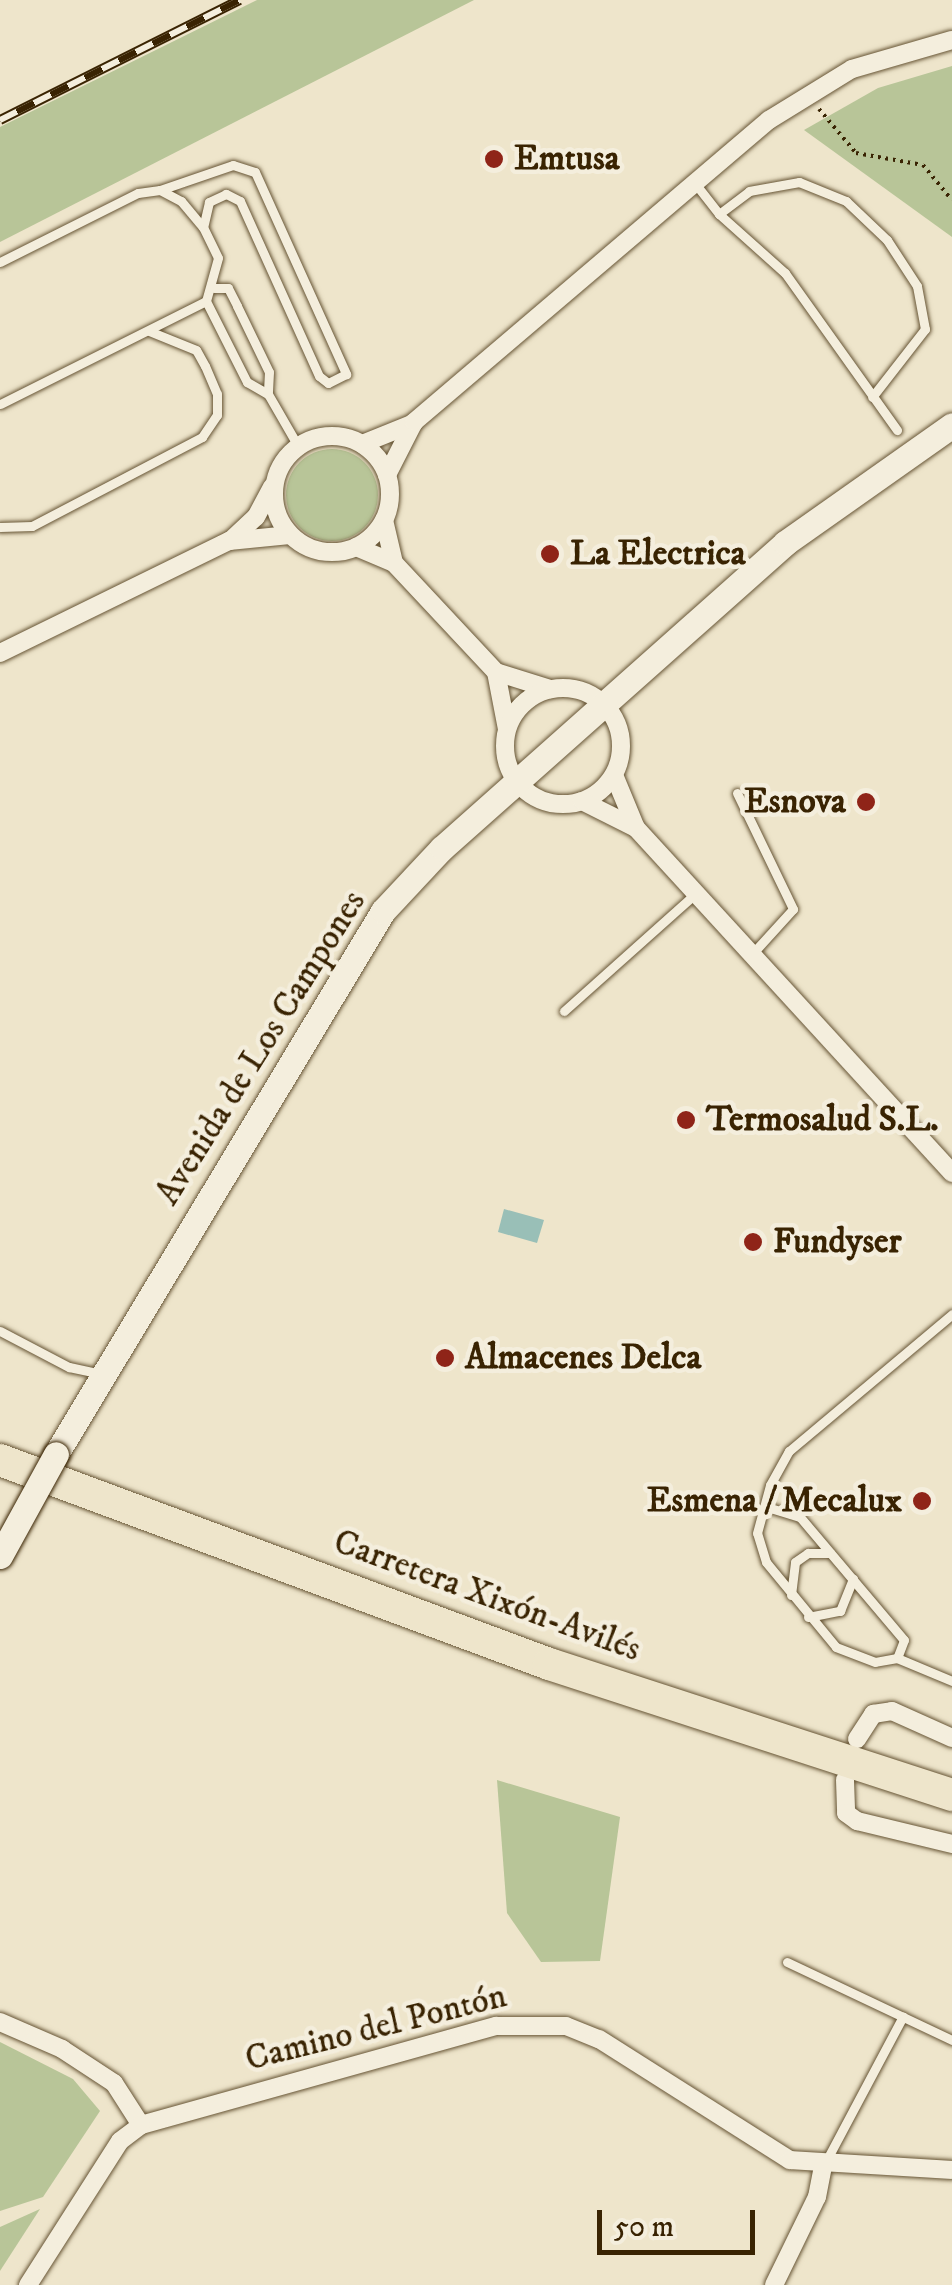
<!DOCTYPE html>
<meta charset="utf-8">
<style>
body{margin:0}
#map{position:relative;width:952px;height:2285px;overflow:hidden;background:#eee5cb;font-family:"IM FELL DW Pica",serif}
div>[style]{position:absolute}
.green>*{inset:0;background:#b8c598}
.round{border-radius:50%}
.water>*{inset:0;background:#99bfb7}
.path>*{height:4px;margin-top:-2px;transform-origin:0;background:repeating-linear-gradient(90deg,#392302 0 2.5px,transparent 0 7.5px)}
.roads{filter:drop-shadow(0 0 2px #665434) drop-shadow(0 0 2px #665434)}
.lane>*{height:9px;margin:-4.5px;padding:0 4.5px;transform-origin:4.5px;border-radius:4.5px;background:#f4eedd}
.street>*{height:18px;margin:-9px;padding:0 9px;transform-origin:9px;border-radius:9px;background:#f4eedd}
.street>.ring{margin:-9px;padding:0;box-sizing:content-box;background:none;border:18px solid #f4eedd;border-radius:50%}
.secondary>*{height:25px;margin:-12.5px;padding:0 12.5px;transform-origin:12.5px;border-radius:12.5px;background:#f4eedd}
.highway>*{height:32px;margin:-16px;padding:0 16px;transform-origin:16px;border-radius:16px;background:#eee5cb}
.rail>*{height:10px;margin-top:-5px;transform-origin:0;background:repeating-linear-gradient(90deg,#f4eedd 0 19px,#392302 0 38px);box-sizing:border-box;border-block:2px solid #392302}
.bridges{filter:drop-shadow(0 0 2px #392302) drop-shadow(0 0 2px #392302)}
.secondary-bridge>*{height:25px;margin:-12.5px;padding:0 12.5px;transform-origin:12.5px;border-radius:12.5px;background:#f4eedd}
.dots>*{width:28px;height:28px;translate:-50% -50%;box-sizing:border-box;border:5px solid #f4eedd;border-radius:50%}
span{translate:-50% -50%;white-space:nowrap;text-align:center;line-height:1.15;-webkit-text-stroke:9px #f4eedd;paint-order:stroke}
.poi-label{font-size:35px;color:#392302;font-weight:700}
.left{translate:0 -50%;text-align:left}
.right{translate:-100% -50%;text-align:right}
.street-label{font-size:35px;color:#392302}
.scale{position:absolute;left:597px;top:2210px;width:158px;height:45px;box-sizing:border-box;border:5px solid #392302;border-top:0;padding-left:12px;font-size:30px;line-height:35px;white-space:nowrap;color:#392302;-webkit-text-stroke:8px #f4eedd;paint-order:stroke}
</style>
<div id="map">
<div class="green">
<i style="clip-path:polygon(257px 0,474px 0,0 242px,0 127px)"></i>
<i style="clip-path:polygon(952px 66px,952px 237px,804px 130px,878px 88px)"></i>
<i class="round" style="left:286px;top:449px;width:92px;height:92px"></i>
<i style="clip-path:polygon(497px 1780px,620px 1817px,600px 1961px,541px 1962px,507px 1913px)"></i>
<i style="clip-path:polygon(0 2042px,73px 2079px,100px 2111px,43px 2197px,0 2211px)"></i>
<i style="clip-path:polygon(40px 2209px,0 2271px,0 2227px)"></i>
</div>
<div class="water">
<i style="clip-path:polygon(504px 1209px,544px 1220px,537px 1243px,498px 1232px)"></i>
</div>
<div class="path">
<i style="left:819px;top:109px;width:57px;rotate:49.9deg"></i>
<i style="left:856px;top:153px;width:68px;rotate:10.2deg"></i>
<i style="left:923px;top:165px;width:45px;rotate:50.4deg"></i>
</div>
<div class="roads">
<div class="lane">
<i style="left:694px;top:182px;width:41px;rotate:52deg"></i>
<i style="left:719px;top:214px;width:38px;rotate:-37deg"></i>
<i style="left:749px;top:191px;width:51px;rotate:-10.2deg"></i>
<i style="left:799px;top:182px;width:51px;rotate:22deg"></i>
<i style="left:846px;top:201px;width:57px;rotate:43.6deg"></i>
<i style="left:887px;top:240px;width:55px;rotate:56.9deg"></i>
<i style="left:917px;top:286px;width:44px;rotate:79.5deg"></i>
<i style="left:925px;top:329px;width:86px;rotate:127.9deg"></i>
<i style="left:160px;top:190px;width:77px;rotate:-18.9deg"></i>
<i style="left:233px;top:165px;width:23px;rotate:18deg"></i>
<i style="left:255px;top:172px;width:222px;rotate:65.7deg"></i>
<i style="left:346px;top:374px;width:20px;rotate:153deg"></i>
<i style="left:328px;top:383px;width:11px;rotate:-142deg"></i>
<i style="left:319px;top:376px;width:192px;rotate:-114.3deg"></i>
<i style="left:240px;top:201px;width:16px;rotate:-153deg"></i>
<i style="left:226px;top:194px;width:19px;rotate:155deg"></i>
<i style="left:209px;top:202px;width:26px;rotate:103deg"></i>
<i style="left:719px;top:214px;width:89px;rotate:41.8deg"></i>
<i style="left:785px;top:273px;width:193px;rotate:54.5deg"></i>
<i style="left:0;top:262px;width:154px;rotate:-26.6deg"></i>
<i style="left:138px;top:193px;width:22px;rotate:-8deg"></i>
<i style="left:160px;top:190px;width:24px;rotate:28deg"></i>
<i style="left:181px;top:201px;width:34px;rotate:50deg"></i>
<i style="left:203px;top:227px;width:34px;rotate:64deg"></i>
<i style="left:218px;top:258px;width:45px;rotate:105.6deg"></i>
<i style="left:206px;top:301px;width:230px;rotate:153.4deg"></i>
<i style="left:214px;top:288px;width:14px"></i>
<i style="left:228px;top:288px;width:20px;rotate:63deg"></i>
<i style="left:237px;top:306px;width:73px;rotate:64.1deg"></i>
<i style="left:269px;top:372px;width:22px;rotate:93deg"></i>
<i style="left:268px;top:394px;width:60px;rotate:60deg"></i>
<i style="left:206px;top:301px;width:91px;rotate:63.2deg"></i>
<i style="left:247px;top:382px;width:24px;rotate:30deg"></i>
<i style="left:0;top:527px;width:32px;rotate:-2deg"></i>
<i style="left:32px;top:526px;width:192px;rotate:-27.6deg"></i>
<i style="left:202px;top:437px;width:27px;rotate:-56deg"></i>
<i style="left:217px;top:415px;width:21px;rotate:-90deg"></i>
<i style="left:217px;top:394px;width:30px;rotate:-113deg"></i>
<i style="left:205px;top:366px;width:18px;rotate:-119deg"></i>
<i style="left:196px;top:350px;width:51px;rotate:-158deg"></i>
<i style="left:737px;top:793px;width:129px;rotate:64.2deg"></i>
<i style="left:793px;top:909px;width:61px;rotate:132.3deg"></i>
<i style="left:564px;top:1011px;width:177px;rotate:-41.8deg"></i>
<i style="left:0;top:1331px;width:78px;rotate:27.6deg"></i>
<i style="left:69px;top:1367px;width:34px;rotate:12deg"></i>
<i style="left:767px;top:1507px;width:34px;rotate:17deg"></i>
<i style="left:800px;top:1517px;width:161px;rotate:49.8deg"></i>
<i style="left:904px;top:1640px;width:19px;rotate:111deg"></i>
<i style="left:897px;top:1658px;width:22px;rotate:170deg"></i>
<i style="left:875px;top:1662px;width:42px;rotate:-159deg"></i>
<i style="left:836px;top:1647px;width:110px;rotate:-129.5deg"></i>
<i style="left:766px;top:1562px;width:30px;rotate:-107deg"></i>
<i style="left:757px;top:1533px;width:50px;rotate:-74.8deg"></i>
<i style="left:770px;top:1485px;width:39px;rotate:-61deg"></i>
<i style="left:789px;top:1451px;width:213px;rotate:-40deg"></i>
<i style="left:791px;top:1595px;width:33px;rotate:-83deg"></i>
<i style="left:795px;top:1562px;width:16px;rotate:-35deg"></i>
<i style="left:808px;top:1553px;width:22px"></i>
<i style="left:808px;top:1617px;width:33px;rotate:-11deg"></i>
<i style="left:840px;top:1611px;width:35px;rotate:-68deg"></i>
<i style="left:897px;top:1658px;width:60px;rotate:22.7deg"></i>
<i style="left:787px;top:1962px;width:183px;rotate:25.3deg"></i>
<i style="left:825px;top:2163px;width:166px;rotate:-62deg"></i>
</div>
<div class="street">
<i class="ring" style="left:274px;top:436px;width:98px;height:98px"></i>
<i style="left:362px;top:444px;width:56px;rotate:-22deg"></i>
<i style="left:387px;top:475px;width:59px;rotate:-63deg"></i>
<i style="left:414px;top:422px;width:466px;rotate:-40.4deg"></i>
<i style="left:769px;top:120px;width:97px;rotate:-31.6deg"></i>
<i style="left:852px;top:69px;width:104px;rotate:-16.2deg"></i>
<i style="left:384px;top:520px;width:44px;rotate:76.9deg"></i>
<i style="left:230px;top:541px;width:35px;rotate:-43deg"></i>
<i style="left:256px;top:517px;width:34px;rotate:-62deg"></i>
<i style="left:356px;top:547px;width:41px;rotate:22.8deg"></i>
<i style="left:394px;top:563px;width:149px;rotate:46.9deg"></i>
<i style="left:496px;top:672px;width:57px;rotate:17.5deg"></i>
<i style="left:0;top:653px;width:255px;rotate:-26.1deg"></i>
<i style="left:229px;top:541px;width:61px;rotate:-5.6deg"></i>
<i style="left:496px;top:672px;width:58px;rotate:79.1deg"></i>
<i class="ring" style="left:505px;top:688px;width:98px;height:98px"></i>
<i style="left:614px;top:775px;width:57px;rotate:67.5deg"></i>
<i style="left:636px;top:828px;width:468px;rotate:47.5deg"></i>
<i style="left:582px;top:801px;width:60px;rotate:26.6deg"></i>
<i style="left:857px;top:1739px;width:30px;rotate:-57deg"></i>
<i style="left:873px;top:1714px;width:19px;rotate:-9deg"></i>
<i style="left:892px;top:1711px;width:66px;rotate:24.2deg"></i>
<i style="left:845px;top:1780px;width:33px;rotate:88deg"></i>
<i style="left:846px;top:1813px;width:14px;rotate:36deg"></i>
<i style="left:857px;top:1821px;width:98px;rotate:13.6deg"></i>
<i style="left:0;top:2022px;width:68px;rotate:23.5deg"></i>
<i style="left:62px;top:2049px;width:62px;rotate:33.2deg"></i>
<i style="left:114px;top:2083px;width:50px;rotate:57.3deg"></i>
<i style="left:141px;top:2125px;width:369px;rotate:-15.6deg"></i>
<i style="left:496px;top:2026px;width:70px"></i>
<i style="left:566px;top:2026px;width:35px;rotate:22deg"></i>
<i style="left:599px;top:2039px;width:226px;rotate:32.4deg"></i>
<i style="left:790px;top:2160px;width:162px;rotate:3.5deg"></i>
<i style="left:28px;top:2285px;width:171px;rotate:-57.4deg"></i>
<i style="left:120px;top:2141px;width:26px;rotate:-37deg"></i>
<i style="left:774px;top:2285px;width:98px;rotate:-64deg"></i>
<i style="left:817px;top:2197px;width:33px;rotate:-79deg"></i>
</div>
<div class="secondary">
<i style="left:56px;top:1454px;width:634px;rotate:-58.94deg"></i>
<i style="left:383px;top:911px;width:86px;rotate:-46.9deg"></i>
<i style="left:442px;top:848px;width:459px;rotate:-41.6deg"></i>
<i style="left:785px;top:543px;width:204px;rotate:-35.2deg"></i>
</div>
<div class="highway">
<i style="left:0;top:1460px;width:586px;rotate:20.38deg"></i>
<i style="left:549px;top:1664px;width:424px;rotate:18deg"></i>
</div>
</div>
<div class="rail">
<i style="left:0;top:120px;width:268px;rotate:-26.6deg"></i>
</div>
<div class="bridges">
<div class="secondary-bridge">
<i style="left:0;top:1556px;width:116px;rotate:-61.2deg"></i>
</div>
</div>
<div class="dots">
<i style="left:494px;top:159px;background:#8f2418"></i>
<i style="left:550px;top:554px;background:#8f2418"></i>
<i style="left:866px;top:802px;background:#8f2418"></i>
<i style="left:686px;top:1120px;background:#8f2418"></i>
<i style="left:753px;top:1242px;background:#8f2418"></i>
<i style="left:445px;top:1358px;background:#8f2418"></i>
<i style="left:922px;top:1501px;background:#8f2418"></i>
</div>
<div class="poi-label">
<span class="left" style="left:514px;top:159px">Emtusa</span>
<span class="left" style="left:570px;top:554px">La Electrica</span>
<span class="right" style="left:846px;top:802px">Esnova</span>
<span class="left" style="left:706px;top:1120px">Termosalud S.L.</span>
<span class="left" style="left:773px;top:1242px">Fundyser</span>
<span class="left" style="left:465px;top:1358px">Almacenes Delca</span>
<span class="right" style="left:902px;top:1501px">Esmena / Mecalux</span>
</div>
<div class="street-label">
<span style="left:261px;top:1048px;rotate:-58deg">Avenida de Los Campones</span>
<span style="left:487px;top:1596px;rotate:20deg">Carretera Xixón-Avilés</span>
<span style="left:376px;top:2028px;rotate:-14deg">Camino del Pontón</span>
</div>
<div class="scale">50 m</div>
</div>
